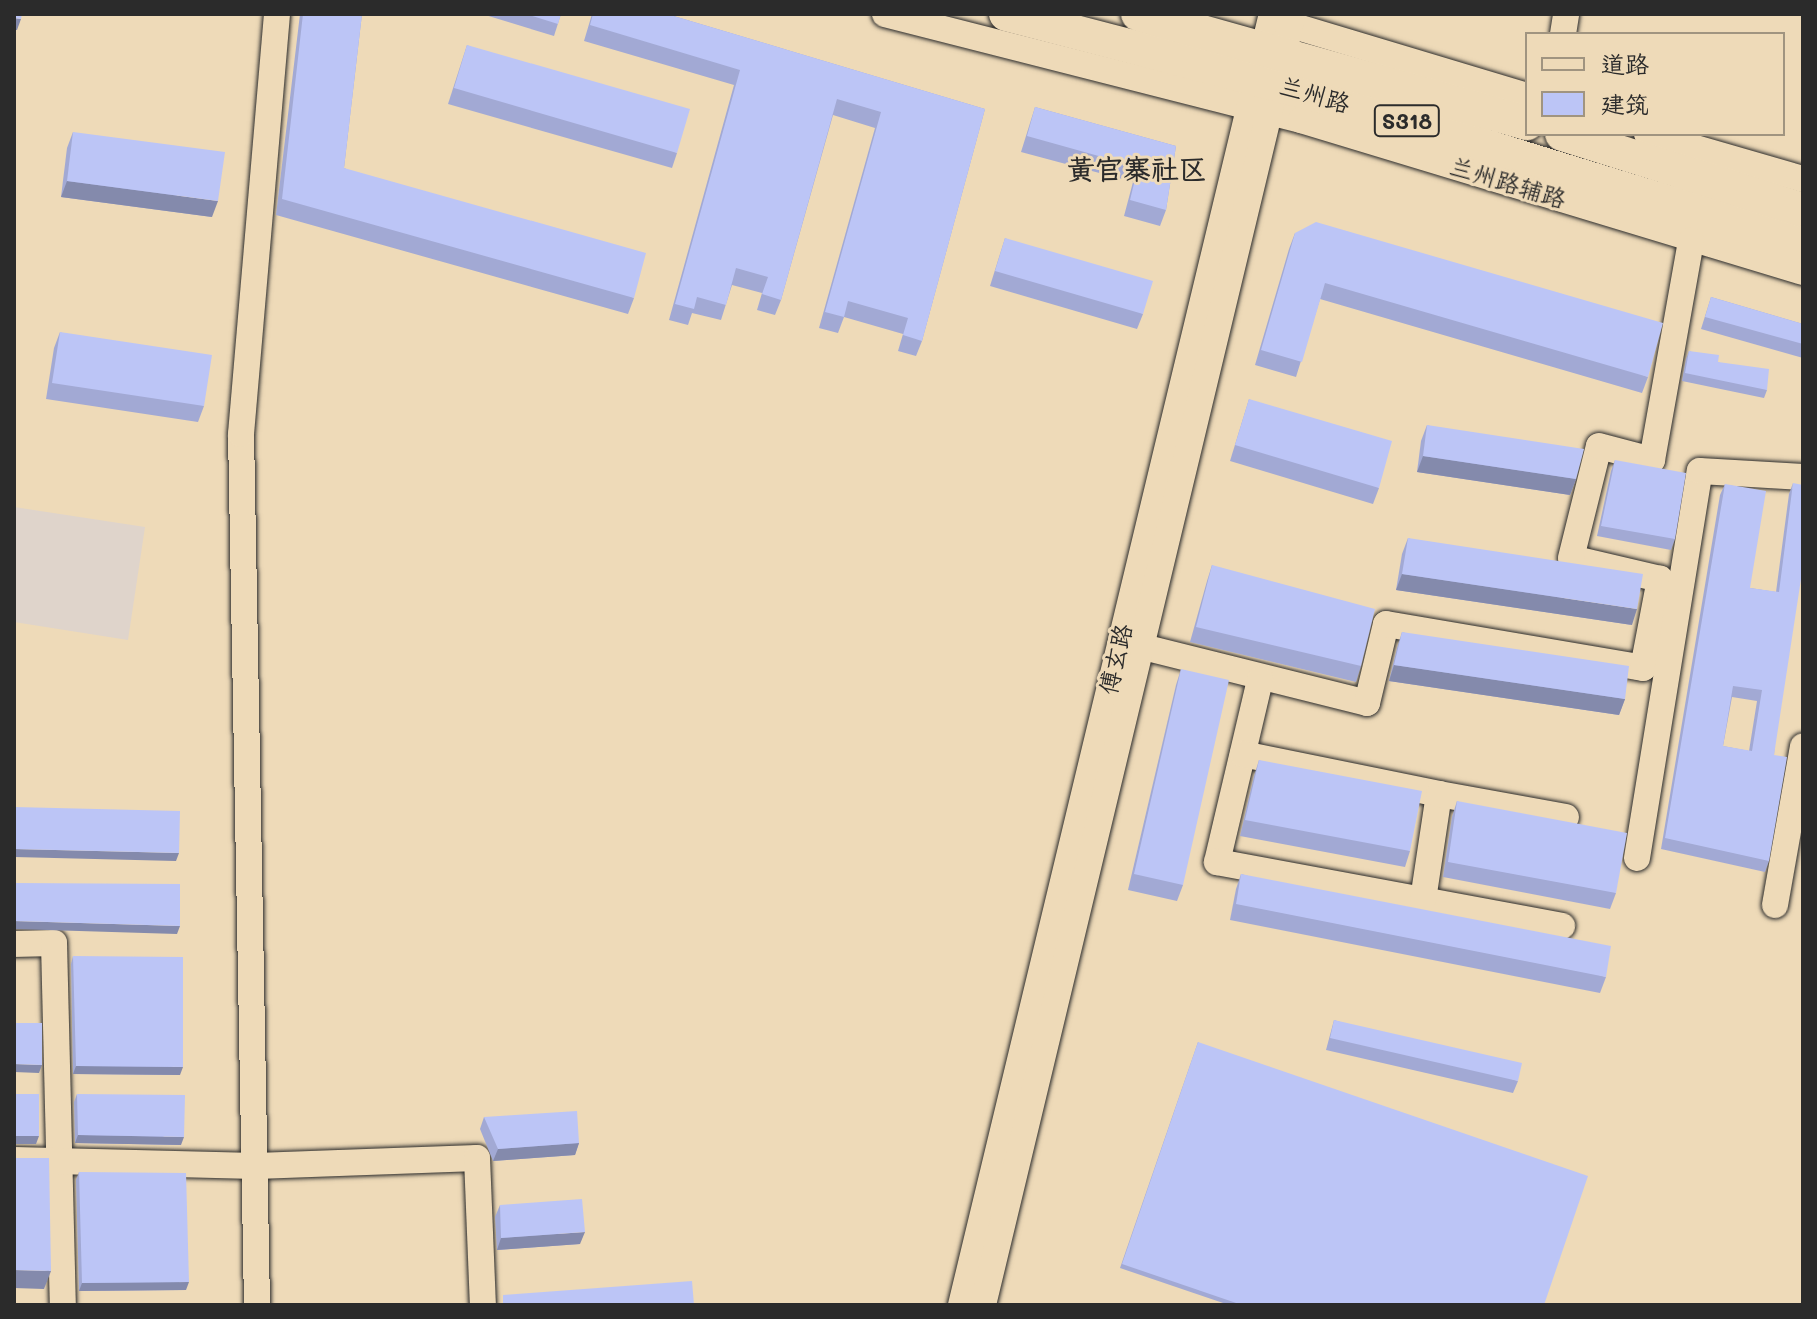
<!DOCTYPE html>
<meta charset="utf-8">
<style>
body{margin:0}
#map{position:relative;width:1817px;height:1319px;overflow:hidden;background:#eedab8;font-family:Mali,"LXGW WenKai TC",sans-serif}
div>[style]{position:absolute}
.built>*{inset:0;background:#dfd4cb}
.roads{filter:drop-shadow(0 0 2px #2b2b2b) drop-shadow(0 0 2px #2b2b2b)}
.minor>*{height:26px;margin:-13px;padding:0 13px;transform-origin:13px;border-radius:13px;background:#eedab8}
.major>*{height:34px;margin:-17px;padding:0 17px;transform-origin:17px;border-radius:17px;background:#eedab8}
.wall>*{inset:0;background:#a2a9d4}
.shaded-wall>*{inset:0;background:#848aac}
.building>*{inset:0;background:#bcc5f6}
span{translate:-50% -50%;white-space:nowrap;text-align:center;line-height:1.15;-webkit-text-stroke:6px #eedab8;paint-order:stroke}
.shield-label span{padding:2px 6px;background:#eedab8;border:2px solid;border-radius:6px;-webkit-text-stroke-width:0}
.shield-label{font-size:22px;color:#2b2b2b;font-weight:700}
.street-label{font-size:24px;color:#2b2b2b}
.quarter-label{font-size:28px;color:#2b2b2b;font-weight:700}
.frame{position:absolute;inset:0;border:16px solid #2b2b2b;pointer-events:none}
.legend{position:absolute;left:1525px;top:32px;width:260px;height:104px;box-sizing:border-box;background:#eedab8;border:2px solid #a09480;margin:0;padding:10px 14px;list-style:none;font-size:24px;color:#2b2b2b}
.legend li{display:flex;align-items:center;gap:16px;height:40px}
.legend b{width:40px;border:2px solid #a09480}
</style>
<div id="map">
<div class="built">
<i style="clip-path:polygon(14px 507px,145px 527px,128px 640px,14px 622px)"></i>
</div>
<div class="roads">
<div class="minor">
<i style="left:885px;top:14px;width:429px;rotate:14.3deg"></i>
<i style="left:1301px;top:120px;width:525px;rotate:16.85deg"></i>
<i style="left:1274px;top:20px;width:264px;rotate:16.7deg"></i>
<i style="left:1563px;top:34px;width:20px;rotate:-81deg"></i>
<i style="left:1647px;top:134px;width:162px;rotate:16.1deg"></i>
<i style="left:1139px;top:646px;width:235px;rotate:14deg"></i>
<i style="left:1367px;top:703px;width:81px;rotate:-76.5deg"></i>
<i style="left:1386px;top:624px;width:261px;rotate:9.7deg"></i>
<i style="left:1643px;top:668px;width:91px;rotate:-79.2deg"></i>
<i style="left:1660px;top:579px;width:91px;rotate:-166.7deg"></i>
<i style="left:1571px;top:558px;width:115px;rotate:-76deg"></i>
<i style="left:1599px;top:446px;width:55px;rotate:14.8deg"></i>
<i style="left:1652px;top:460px;width:223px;rotate:-79.9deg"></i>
<i style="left:1260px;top:680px;width:187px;rotate:103.3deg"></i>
<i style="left:1217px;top:862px;width:351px;rotate:10.5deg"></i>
<i style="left:1243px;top:754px;width:200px;rotate:11.5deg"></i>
<i style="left:1439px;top:794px;width:107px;rotate:98.6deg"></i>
<i style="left:1439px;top:794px;width:129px;rotate:10.3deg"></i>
<i style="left:1637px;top:858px;width:392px;rotate:-80.8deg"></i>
<i style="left:1700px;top:471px;width:103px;rotate:3.3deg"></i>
<i style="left:1775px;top:905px;width:161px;rotate:-80deg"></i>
<i style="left:14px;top:944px;width:40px;rotate:-1.4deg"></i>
<i style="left:54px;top:943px;width:362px;rotate:88.6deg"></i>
<i style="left:14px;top:1160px;width:242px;rotate:1.4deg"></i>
<i style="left:256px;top:1166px;width:221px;rotate:-2.1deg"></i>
<i style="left:477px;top:1158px;width:147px;rotate:87.7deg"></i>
<i style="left:257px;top:1305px;width:871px;rotate:-91.05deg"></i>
<i style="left:241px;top:434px;width:422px;rotate:-85.1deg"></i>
<i style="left:961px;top:1305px;width:1328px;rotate:-76.46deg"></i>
<i style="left:983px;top:1305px;width:1328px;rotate:-76.5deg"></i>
</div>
<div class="major">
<i style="left:1006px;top:14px;width:333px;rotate:14.6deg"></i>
<i style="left:1328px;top:98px;width:497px;rotate:17.1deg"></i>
<i style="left:1138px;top:14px;width:404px;rotate:15.7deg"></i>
<i style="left:1562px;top:134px;width:253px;rotate:17.5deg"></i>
</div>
</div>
<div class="wall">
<i style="clip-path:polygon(300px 14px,362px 14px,344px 168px,634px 298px,628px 314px,276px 215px)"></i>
<i style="clip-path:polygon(482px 14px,561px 14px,554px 36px)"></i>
<i style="clip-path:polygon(592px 14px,667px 14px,985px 109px,922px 341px,916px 356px,898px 351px,903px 334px,844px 317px,838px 333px,819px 328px,875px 128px,833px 115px,781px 300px,775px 315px,757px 310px,762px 293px,732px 285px,721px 320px,692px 313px,688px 325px,669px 320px,734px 85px,584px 41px)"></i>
<i style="clip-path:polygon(467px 45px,677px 153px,672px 168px,448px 104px)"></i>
<i style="clip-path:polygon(1035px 107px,1176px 146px,1166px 210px,1160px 226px,1124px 216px,1133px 182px,1021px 152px)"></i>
<i style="clip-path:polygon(73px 132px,212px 217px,61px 197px,67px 148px)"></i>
<i style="clip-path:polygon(1295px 233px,1648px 377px,1642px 393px,1320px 299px,1296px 377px,1255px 365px,1289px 249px)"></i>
<i style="clip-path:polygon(1005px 238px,1143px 314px,1137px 329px,990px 286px)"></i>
<i style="clip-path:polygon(1711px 297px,1803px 324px,1803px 358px,1701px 329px)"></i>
<i style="clip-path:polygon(60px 332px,204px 406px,198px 422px,46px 399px,54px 348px)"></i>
<i style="clip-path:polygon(1689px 351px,1718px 362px,1767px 390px,1764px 398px,1682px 381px,1686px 359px)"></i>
<i style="clip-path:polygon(1249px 399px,1379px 488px,1373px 504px,1230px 461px)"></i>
<i style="clip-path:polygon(1427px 425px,1576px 479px,1570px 495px,1417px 472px,1421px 441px)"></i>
<i style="clip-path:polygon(1615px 460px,1675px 539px,1671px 550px,1597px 536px,1611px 471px)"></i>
<i style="clip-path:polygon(evenodd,1793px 483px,1774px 755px,1769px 861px,1765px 872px,1661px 849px,1720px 495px,1725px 484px,1750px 588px,1776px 592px,1789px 494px,1793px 483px,1732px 697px,1757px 701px,1749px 751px,1723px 746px,1732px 697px)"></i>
<i style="clip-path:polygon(1408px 538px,1632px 625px,1396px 590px,1402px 554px)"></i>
<i style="clip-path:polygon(1212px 565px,1361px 666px,1356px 682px,1190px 642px,1207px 581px)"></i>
<i style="clip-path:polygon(1402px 632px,1625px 699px,1619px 715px,1389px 681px,1397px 648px)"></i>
<i style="clip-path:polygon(1181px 669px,1183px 885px,1177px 901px,1128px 890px,1176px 685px)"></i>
<i style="clip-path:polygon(1259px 760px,1410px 851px,1405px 867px,1240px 836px,1254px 776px)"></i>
<i style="clip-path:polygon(1457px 801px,1616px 893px,1610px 909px,1443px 877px,1452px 817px)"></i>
<i style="clip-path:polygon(1241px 874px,1606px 977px,1600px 993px,1230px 920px,1236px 889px)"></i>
<i style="clip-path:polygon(73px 956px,180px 1075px,73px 1074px,71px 964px)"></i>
<i style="clip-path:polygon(1334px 1020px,1518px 1081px,1513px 1093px,1326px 1050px)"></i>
<i style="clip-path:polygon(1198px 1042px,1544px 1305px,1229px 1305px,1120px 1268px)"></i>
<i style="clip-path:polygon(77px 1094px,181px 1145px,75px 1143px,74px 1102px)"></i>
<i style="clip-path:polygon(484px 1117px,579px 1143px,575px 1155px,493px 1161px,480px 1129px)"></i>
<i style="clip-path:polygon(79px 1172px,186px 1290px,79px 1291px,76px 1180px)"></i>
<i style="clip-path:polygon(500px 1205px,580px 1244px,497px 1250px,495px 1217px)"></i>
</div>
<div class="shaded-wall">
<i style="clip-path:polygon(14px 18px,21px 19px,17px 30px,14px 30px)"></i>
<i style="clip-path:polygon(67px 181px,218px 201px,212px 217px,61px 197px)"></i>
<i style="clip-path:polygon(1423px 456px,1576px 479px,1570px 495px,1417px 472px)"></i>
<i style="clip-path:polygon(1402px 574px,1637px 609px,1632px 625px,1396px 590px)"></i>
<i style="clip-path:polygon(1394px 665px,1625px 699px,1619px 715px,1389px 681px)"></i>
<i style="clip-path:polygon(14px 849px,179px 853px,176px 861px,14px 857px)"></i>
<i style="clip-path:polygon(14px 921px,180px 926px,177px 934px,14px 929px)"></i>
<i style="clip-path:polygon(14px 1064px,42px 1065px,39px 1073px,14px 1072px)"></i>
<i style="clip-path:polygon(76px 1066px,183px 1067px,180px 1075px,73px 1074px)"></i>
<i style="clip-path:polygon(78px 1135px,184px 1137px,181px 1145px,75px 1143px)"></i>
<i style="clip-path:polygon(14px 1136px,39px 1136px,36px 1144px,14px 1144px)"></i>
<i style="clip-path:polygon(579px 1143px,575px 1155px,493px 1161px,498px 1149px)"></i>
<i style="clip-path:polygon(585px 1232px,580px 1244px,497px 1250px,501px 1238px)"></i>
<i style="clip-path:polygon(14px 1270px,51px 1271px,44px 1289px,14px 1288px)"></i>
<i style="clip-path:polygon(189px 1282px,186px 1290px,79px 1291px,82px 1283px)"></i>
</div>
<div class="building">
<i style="clip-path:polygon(14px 14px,22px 14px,21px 19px,14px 18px)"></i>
<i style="clip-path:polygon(303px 14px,362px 14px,344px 168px,646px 253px,634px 298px,282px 199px)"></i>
<i style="clip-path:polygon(526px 14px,561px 14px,558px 24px)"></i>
<i style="clip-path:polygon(593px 14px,667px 14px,985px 109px,922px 341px,903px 335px,908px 318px,848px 301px,844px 317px,825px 312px,881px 112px,837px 99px,781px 300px,762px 294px,768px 277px,736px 268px,726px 305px,697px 297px,694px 309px,675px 304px,740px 70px,590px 25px)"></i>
<i style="clip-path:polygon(467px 45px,690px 109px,677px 153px,454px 88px)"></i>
<i style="clip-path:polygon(1035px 107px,1176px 146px,1166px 210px,1130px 200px,1138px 167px,1027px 136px)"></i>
<i style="clip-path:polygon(73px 132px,225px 152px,218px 201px,67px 181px)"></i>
<i style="clip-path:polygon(1316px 222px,1663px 323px,1648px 377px,1325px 283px,1302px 362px,1261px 350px,1295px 233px)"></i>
<i style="clip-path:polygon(1005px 238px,1153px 281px,1143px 314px,995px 271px)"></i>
<i style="clip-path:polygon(1711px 297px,1803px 324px,1803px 344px,1705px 317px)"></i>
<i style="clip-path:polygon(60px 332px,212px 355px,204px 406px,52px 383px)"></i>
<i style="clip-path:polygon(1689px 351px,1719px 355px,1718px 362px,1769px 369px,1767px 390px,1685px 373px)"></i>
<i style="clip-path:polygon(1249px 399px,1392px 441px,1379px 488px,1235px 445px)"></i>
<i style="clip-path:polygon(1427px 425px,1584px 449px,1576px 479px,1423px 456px)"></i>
<i style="clip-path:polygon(1615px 460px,1686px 473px,1675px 539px,1601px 526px)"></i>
<i style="clip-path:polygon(evenodd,1793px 483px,1803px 485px,1803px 566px,1774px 755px,1787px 757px,1769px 861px,1665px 838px,1725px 484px,1766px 491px,1750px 588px,1779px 592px,1793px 483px,1733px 686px,1762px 690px,1752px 751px,1723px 746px,1733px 686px)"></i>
<i style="clip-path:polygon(1408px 538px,1643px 574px,1637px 609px,1402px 574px)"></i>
<i style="clip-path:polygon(1212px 565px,1375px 609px,1361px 666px,1196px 627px)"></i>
<i style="clip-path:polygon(1402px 632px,1629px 666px,1625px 699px,1394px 665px)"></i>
<i style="clip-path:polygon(1181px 669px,1229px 680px,1183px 885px,1134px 874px)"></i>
<i style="clip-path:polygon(1259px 760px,1422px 791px,1410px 851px,1245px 820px)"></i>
<i style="clip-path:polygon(1457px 801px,1627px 833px,1616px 893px,1448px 862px)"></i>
<i style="clip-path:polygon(14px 807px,180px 811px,179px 853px,14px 849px)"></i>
<i style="clip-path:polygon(1241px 874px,1611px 946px,1606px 977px,1236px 904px)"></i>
<i style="clip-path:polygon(14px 883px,180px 884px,180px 926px,14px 921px)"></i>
<i style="clip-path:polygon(73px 956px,183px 957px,183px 1067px,76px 1066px)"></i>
<i style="clip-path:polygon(1334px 1020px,1522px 1063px,1518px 1081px,1330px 1038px)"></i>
<i style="clip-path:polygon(14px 1023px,42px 1023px,42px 1065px,14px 1064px)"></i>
<i style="clip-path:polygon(1198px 1042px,1588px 1176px,1544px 1305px,1242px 1305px,1122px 1264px)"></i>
<i style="clip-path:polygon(14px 1094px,39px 1094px,39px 1136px,14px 1136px)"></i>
<i style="clip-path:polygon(77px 1094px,185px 1095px,184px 1137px,78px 1135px)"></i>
<i style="clip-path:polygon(577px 1111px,579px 1143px,498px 1149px,484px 1117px)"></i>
<i style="clip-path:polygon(14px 1158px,49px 1158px,51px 1271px,14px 1270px)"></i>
<i style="clip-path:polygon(79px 1172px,186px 1173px,189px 1282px,82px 1283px)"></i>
<i style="clip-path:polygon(582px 1199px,585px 1232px,501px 1238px,500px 1205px)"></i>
<i style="clip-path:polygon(692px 1281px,694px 1305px,503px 1305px,503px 1295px)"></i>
</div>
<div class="shield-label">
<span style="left:1407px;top:121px">S318</span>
</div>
<div class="street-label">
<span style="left:1315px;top:94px;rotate:16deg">兰州路</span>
<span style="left:1508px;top:182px;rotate:17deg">兰州路辅路</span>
<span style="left:1115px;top:659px;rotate:-77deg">傅玄路</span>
</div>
<div class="quarter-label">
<span style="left:1137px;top:168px">黄官寨社区</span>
</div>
<div class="frame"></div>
<ul class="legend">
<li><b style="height:10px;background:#eedab8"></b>道路</li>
<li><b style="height:22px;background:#bcc5f6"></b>建筑</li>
</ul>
</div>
